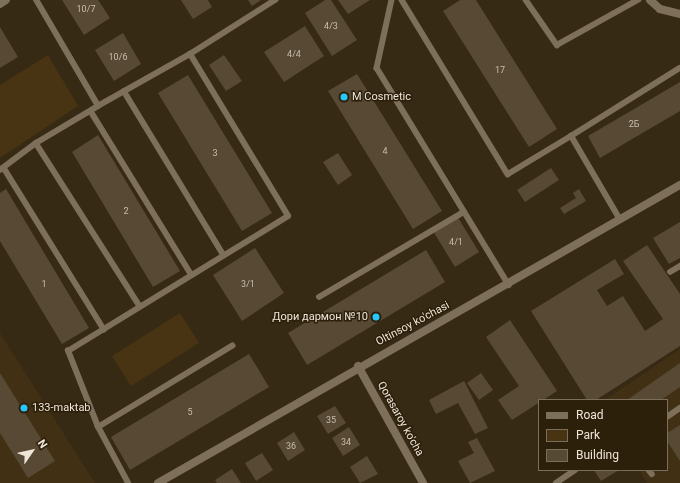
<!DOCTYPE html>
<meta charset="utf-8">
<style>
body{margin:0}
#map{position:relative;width:680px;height:483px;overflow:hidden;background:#372a15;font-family:Roboto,sans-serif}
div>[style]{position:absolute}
.built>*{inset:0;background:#413014}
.green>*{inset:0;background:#483412}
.building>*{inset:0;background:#574933}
.service>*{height:5.5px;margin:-2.75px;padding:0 2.75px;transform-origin:2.75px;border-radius:2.75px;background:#7d6f59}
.minor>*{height:8px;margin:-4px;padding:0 4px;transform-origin:4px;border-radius:4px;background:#7d6f59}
.tertiary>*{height:8px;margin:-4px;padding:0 4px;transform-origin:4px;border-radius:4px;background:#7d6f59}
.dots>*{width:11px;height:11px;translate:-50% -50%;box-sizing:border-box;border:2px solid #2d200b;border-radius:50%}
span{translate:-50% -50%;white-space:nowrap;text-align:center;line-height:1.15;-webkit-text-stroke:3px #2d200b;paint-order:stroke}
.number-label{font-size:9px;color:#c8beaf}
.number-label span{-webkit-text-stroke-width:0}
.poi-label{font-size:11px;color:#eee5d8}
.left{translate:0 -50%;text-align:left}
.right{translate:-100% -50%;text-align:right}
.street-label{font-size:11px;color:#eee5d8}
.legend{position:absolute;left:538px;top:399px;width:130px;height:72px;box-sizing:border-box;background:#2d200b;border:1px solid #7a6f5d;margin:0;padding:5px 7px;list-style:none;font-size:12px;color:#eee5d8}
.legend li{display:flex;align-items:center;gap:8px;height:20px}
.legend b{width:20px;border:1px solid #7a6f5d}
.north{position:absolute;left:12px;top:431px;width:40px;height:40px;-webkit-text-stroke:3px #2d200b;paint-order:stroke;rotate:56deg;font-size:11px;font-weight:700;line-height:16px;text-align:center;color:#eee5d8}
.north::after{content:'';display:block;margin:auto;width:14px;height:18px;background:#eee5d8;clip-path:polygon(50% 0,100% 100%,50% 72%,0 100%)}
</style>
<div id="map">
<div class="built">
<i style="clip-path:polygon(0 333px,95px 483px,0 483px)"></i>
<i style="clip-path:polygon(680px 349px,680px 483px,647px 483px,639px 470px,667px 470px,667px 400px,605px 400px)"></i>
</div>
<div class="green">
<i style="clip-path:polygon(48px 55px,78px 106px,0 158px,0 85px)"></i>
<i style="clip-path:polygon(180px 313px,199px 343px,131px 386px,112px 356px)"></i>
</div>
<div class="building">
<i style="clip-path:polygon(62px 0,98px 0,110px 18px,84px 35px)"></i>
<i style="clip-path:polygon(181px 0,208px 0,212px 7px,193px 19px)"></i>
<i style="clip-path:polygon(248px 0,261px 0,252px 6px)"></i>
<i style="clip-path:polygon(325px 0,331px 0,357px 40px,332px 56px,305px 13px)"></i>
<i style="clip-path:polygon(338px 0,370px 0,348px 14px)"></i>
<i style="clip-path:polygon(460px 0,476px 0,557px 129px,529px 147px,443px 11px)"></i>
<i style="clip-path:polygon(305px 26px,324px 56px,284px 82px,264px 52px)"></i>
<i style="clip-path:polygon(0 27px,18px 57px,0 68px)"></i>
<i style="clip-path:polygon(123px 33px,141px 64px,114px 81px,95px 50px)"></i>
<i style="clip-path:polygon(224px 55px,242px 81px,226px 91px,209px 65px)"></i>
<i style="clip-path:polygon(357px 74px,442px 211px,413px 229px,328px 91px)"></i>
<i style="clip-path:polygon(188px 75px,272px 213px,242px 231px,158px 93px)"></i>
<i style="clip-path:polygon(680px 82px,680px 111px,600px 158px,588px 136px)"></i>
<i style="clip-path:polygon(98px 135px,180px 271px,153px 287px,72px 152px)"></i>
<i style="clip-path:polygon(338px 153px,352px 175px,338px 185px,323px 162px)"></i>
<i style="clip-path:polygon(551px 168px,559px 180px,525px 202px,517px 190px)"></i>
<i style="clip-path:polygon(6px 189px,89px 328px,62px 344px,0 241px,0 193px)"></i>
<i style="clip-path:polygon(579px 189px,586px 201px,564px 214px,560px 208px,576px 198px,573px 193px)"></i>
<i style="clip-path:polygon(457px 216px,479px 252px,455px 267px,433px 231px)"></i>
<i style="clip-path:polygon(680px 222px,680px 258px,669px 264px,653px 238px)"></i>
<i style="clip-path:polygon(647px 245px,680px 294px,680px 346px,596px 400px,587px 400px,531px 311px,615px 259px,624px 274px,597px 290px,607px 306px,623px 296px,645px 331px,663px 319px,623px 261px)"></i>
<i style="clip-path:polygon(255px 248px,284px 293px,242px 321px,213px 275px)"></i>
<i style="clip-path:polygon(426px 250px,445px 282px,307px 365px,288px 333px)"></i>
<i style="clip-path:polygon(510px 320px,557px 391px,512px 420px,498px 400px,519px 386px,486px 337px)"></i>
<i style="clip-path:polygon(249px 354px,269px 387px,130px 470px,111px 437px)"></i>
<i style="clip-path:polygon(680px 363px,680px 387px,661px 400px,627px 400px)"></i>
<i style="clip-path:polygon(0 373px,55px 461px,28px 478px,0 433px)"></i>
<i style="clip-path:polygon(481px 373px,493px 390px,479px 400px,467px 383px)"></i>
<i style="clip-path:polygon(464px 381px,488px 428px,475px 434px,458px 403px,436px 414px,429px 400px)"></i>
<i style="clip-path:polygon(335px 406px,346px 423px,328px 434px,317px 416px)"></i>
<i style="clip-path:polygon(680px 425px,680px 461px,667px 441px,667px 433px)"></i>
<i style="clip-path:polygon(349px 427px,360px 445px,343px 456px,332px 438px)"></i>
<i style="clip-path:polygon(294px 432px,305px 450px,288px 461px,277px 443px)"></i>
<i style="clip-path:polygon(477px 438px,495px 471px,470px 483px,458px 461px,474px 453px,468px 442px)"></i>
<i style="clip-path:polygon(262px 453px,273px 470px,256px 481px,245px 463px)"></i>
<i style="clip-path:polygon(367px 456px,378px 474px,360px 483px,350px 467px)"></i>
<i style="clip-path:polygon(232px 469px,241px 483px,217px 483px,215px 480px)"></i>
<i style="clip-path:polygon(594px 470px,619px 470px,601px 481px)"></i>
</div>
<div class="service">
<i style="left:392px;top:0;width:70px;rotate:102.4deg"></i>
<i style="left:377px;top:68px;width:254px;rotate:58.7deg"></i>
<i style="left:402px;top:0;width:204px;rotate:58.7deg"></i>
<i style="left:508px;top:174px;width:74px;rotate:-31.1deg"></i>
<i style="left:526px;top:0;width:55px;rotate:55.4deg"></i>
<i style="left:557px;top:45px;width:93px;rotate:-29.1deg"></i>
<i style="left:124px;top:91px;width:191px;rotate:58.7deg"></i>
<i style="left:98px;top:106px;width:106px;rotate:-29.5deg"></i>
<i style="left:190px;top:54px;width:101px;rotate:-32.4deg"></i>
<i style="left:92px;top:113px;width:189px;rotate:58.4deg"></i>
<i style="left:36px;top:143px;width:193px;rotate:57.5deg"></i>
<i style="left:4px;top:168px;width:190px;rotate:58.2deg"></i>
<i style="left:0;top:170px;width:45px;rotate:-36.9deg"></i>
<i style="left:36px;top:143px;width:72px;rotate:-30.8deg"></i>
<i style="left:98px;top:106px;width:123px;rotate:-120.3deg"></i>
<i style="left:620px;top:220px;width:97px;rotate:-120.3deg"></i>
<i style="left:571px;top:136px;width:128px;rotate:-32deg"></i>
<i style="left:670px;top:272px;width:12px;rotate:-31deg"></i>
<i style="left:319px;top:297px;width:168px;rotate:-30.4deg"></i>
<i style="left:667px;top:417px;width:16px;rotate:-35deg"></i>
<i style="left:98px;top:427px;width:157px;rotate:-31.2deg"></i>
<i style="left:649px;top:470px;width:5px;rotate:53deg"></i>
<i style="left:128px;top:483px;width:64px;rotate:-118.2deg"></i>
<i style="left:98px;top:427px;width:82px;rotate:-111.5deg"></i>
<i style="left:68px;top:351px;width:258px;rotate:-31.5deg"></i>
<i style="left:288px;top:216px;width:189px;rotate:-121.2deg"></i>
<i style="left:556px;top:483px;width:23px;rotate:-34deg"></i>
</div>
<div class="minor">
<i style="left:650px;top:0;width:13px;rotate:42deg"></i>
<i style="left:660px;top:9px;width:21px;rotate:14deg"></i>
<i style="left:0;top:4px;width:7px;rotate:-34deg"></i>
</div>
<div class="tertiary">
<i style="left:358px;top:366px;width:134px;rotate:60.9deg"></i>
<i style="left:158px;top:483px;width:601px;rotate:-29.72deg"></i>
</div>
<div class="dots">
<i style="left:344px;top:97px;background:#27c8ff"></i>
<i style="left:376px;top:317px;background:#27c8ff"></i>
<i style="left:24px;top:408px;background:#27c8ff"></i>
</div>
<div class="number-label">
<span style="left:86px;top:9px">10/7</span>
<span style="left:331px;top:26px">4/3</span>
<span style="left:294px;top:54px">4/4</span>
<span style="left:118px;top:57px">10/6</span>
<span style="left:500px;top:70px">17</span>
<span style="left:634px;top:124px">2Б</span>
<span style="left:385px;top:151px">4</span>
<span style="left:215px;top:153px">3</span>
<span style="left:126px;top:211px">2</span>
<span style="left:456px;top:242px">4/1</span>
<span style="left:44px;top:284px">1</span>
<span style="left:248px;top:284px">3/1</span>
<span style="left:190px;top:412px">5</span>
<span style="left:331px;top:420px">35</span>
<span style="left:346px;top:442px">34</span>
<span style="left:291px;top:446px">36</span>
</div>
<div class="poi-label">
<span class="left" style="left:352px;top:97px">M Cosmetic</span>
<span class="right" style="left:368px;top:317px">Дори дармон №10</span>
<span class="left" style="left:32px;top:408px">133-maktab</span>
</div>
<div class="street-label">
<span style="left:413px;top:324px;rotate:-28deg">Oltinsoy ko'chasi</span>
<span style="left:400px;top:419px;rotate:61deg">Qorasaroy ko'cha</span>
</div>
<ul class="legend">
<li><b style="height:5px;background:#7d6f59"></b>Road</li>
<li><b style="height:11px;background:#483412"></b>Park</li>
<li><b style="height:11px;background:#574933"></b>Building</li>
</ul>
<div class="north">N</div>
</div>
